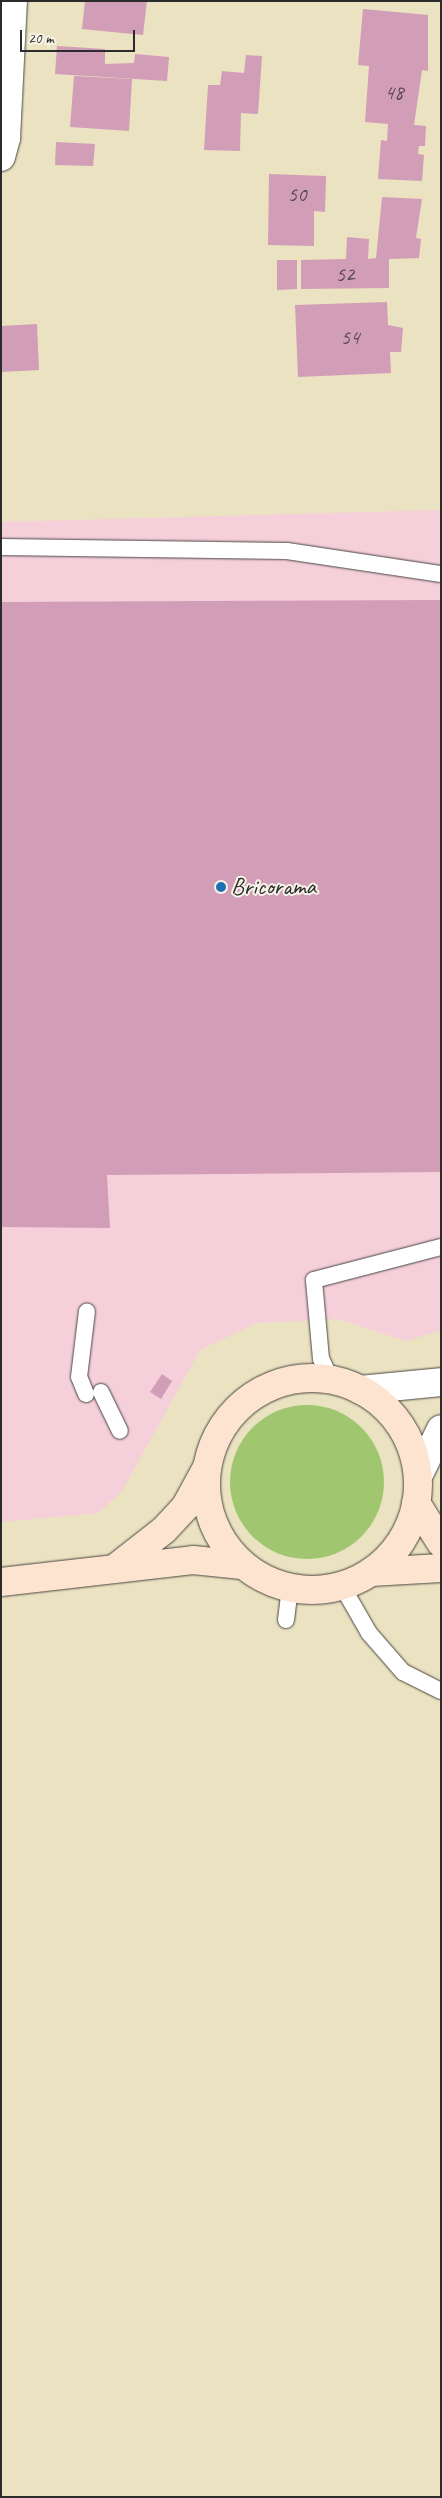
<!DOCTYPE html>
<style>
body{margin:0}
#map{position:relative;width:442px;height:2498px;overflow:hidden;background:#ebe2c1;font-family:Caveat,sans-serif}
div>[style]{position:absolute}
.built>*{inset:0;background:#f5cfda}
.green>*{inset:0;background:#a1c670}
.round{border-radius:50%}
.building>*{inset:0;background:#d29db7}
.roads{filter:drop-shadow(0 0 1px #484642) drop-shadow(0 0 1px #484642)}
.lane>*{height:16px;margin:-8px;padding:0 8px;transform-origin:8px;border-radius:8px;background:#fff}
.street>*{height:28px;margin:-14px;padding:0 14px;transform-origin:14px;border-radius:14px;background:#fff}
.secondary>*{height:28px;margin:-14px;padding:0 14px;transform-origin:14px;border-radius:14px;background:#fde4d1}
.secondary>.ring{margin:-14px;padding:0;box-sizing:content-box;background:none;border:28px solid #fde4d1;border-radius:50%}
.dots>*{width:14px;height:14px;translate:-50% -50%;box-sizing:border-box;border:2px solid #f7f3e8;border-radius:50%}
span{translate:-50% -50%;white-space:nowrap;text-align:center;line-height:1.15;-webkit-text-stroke:4px #f7f3e8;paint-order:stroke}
.number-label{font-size:21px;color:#55484e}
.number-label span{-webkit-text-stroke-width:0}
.poi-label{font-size:24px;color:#2b2b2b}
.left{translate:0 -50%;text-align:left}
.frame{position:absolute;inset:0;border:2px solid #2b2b2b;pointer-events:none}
.scale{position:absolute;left:20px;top:30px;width:115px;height:22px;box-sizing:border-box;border:2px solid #2b2b2b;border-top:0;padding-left:6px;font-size:15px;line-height:18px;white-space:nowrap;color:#2b2b2b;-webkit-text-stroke:4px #f7f3e8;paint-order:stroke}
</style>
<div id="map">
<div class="built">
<i style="clip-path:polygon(441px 510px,441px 1330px,406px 1341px,338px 1319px,257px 1323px,200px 1350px,122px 1491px,98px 1513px,1px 1522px,1px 522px)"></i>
</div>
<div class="green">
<i class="round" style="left:230px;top:1405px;width:154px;height:154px"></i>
</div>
<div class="building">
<i style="clip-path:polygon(85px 1px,147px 1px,143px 35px,82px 29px)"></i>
<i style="clip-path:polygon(363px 9px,428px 15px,428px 71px,422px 70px,414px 125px,426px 126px,425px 146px,419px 146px,418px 154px,424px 155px,422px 181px,378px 179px,381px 140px,387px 141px,388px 124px,365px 122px,369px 66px,358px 65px)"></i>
<i style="clip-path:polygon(57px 46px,105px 49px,105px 64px,134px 63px,135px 54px,169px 57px,167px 81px,55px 74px)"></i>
<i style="clip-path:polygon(246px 55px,262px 56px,258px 114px,241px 113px,240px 151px,204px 150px,208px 85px,220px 85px,222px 71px,244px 73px)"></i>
<i style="clip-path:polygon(74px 76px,132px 79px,129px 131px,70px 127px)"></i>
<i style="clip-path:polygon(56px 142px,95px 144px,93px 166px,55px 165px)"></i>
<i style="clip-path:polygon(269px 174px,326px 176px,325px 212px,314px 211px,314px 246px,268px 245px)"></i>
<i style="clip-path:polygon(382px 197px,422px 199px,416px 238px,421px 239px,419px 258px,389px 259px,389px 288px,301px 289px,301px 260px,346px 259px,347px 237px,369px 239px,368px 259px,376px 258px)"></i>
<i style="clip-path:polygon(277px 260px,297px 260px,297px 289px,277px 290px)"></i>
<i style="clip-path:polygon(387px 302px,388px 325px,403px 328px,401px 352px,390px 352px,391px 373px,298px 377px,295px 305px)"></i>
<i style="clip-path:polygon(37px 324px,39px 370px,1px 372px,1px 326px)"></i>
<i style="clip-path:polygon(441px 600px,441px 1172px,107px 1175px,110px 1228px,1px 1227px,1px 602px)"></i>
<i style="clip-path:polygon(162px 1374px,172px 1381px,161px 1399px,150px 1392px)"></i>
</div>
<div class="roads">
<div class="lane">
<i style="left:1px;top:547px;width:286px;rotate:0.8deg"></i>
<i style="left:287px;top:551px;width:156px;rotate:8.5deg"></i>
<i style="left:331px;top:1380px;width:23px;rotate:-115deg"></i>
<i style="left:321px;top:1359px;width:79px;rotate:-95.1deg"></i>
<i style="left:314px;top:1280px;width:131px;rotate:-14.6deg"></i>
<i style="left:101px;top:1392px;width:43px;rotate:64deg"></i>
<i style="left:86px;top:1394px;width:18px;rotate:-112deg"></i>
<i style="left:79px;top:1377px;width:66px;rotate:-83.1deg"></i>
<i style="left:342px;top:1586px;width:54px;rotate:60.1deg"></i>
<i style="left:369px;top:1633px;width:52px;rotate:48.9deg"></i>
<i style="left:403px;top:1672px;width:42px;rotate:26.6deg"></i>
<i style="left:286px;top:1620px;width:32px;rotate:-83deg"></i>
</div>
<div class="street">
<i style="left:1px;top:157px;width:20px;rotate:-75deg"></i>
<i style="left:6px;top:138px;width:137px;rotate:-87.1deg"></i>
<i style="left:360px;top:1390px;width:81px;rotate:-5.6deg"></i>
<i style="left:418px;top:1476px;width:52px;rotate:-63.9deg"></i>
</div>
<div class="secondary">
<i class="ring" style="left:206px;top:1378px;width:184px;height:184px"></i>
<i style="left:416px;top:1503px;width:47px;rotate:58deg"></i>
<i style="left:118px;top:1566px;width:58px;rotate:-38deg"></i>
<i style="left:164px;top:1530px;width:33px;rotate:-47deg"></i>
<i style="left:186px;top:1506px;width:42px;rotate:-61.6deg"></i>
<i style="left:371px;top:1572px;width:70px;rotate:-3.3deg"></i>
<i style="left:1px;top:1582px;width:193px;rotate:-6.5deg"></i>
<i style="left:193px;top:1560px;width:49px;rotate:5.8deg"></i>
</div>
</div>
<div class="dots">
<i style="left:221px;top:887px;background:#1f6fb2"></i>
</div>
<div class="number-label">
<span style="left:394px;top:92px">48</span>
<span style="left:297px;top:194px">50</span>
<span style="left:345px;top:274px">52</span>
<span style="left:350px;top:337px">54</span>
</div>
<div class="poi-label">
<span class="left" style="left:231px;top:887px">Bricorama</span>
</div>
<div class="frame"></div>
<div class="scale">20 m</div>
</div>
